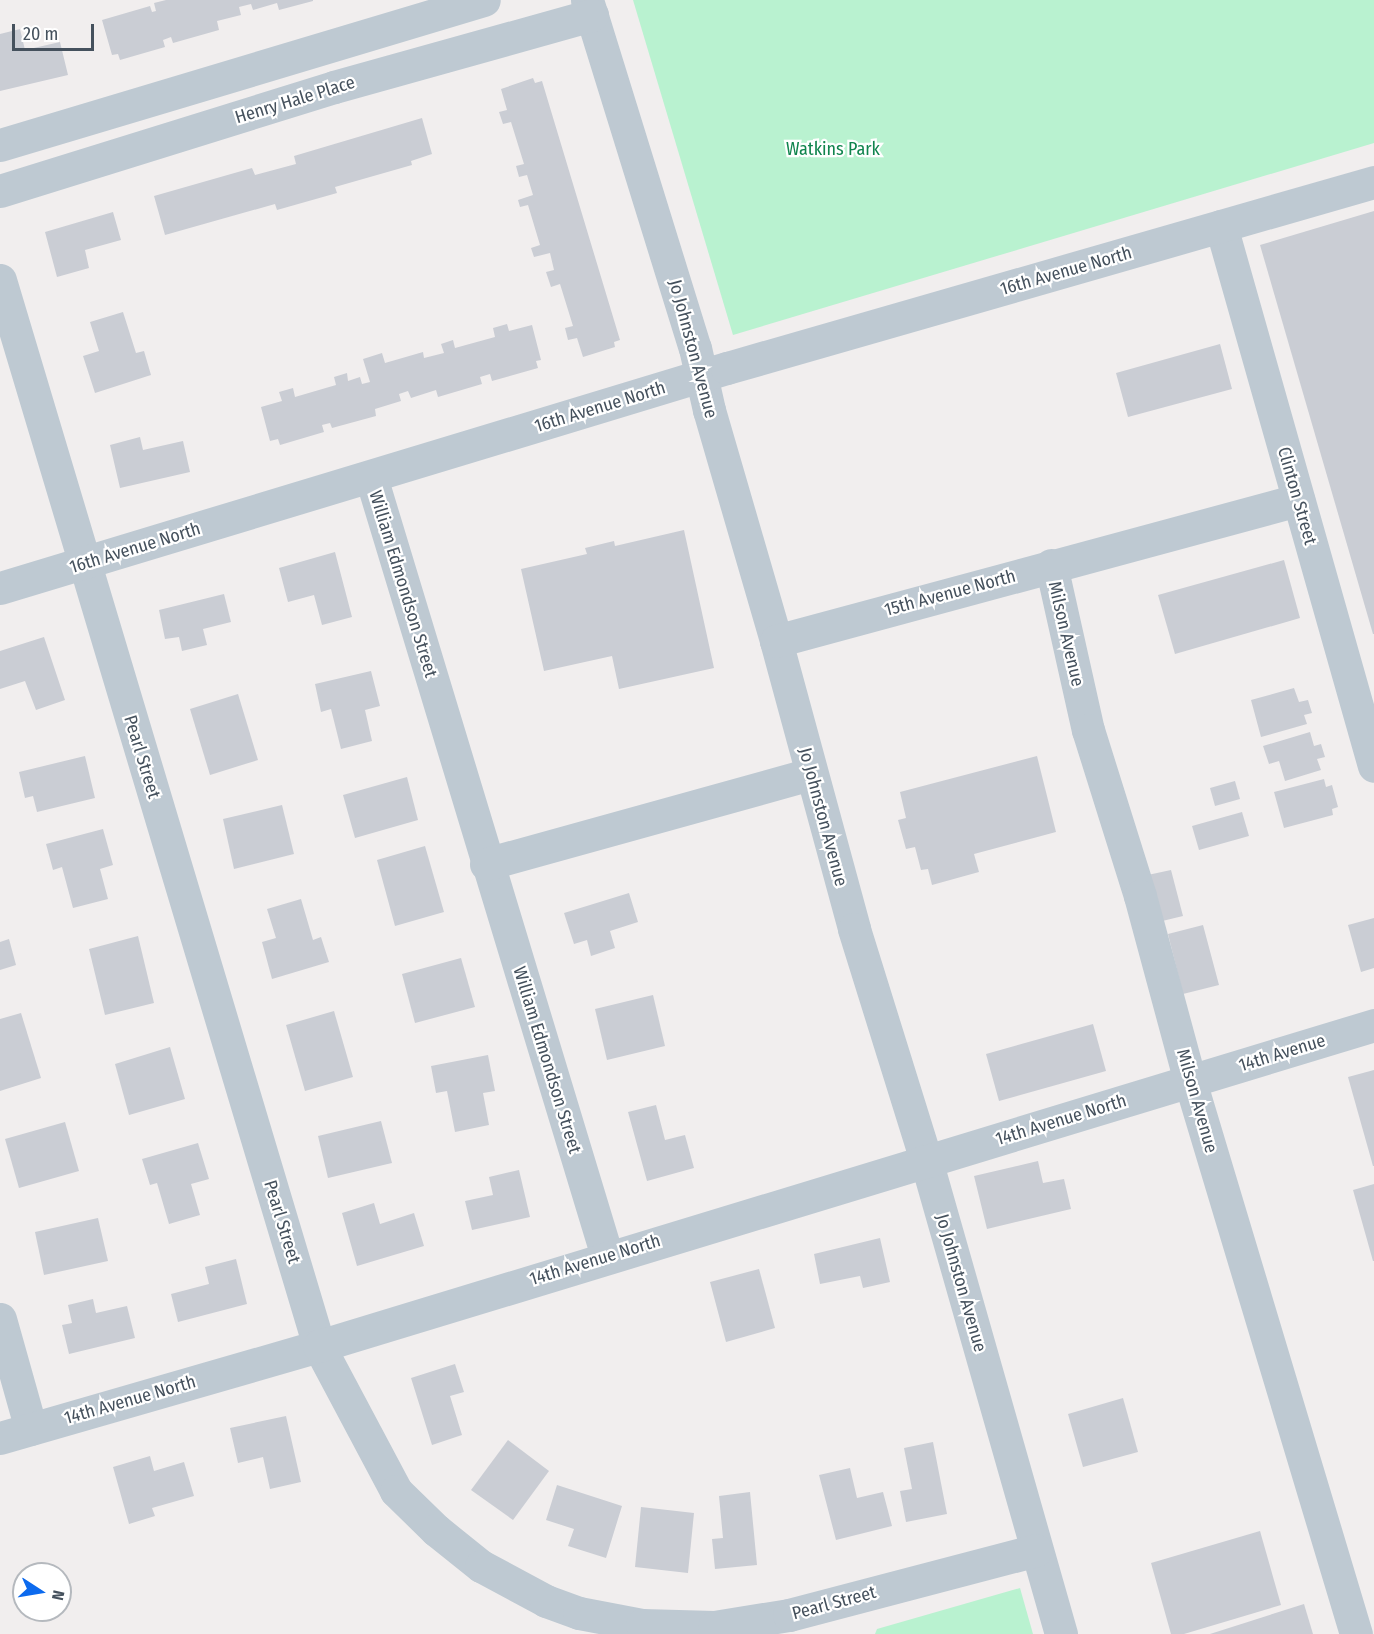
<!DOCTYPE html>
<style>
body{margin:0}
#map{position:relative;width:1374px;height:1634px;overflow:hidden;background:#f1eeee;font-family:"Fira Sans Condensed",sans-serif}
div>[style]{position:absolute}
.green>*{inset:0;background:#b9f2d0}
.building>*{inset:0;background:#cacdd4}
.minor>*{height:33px;margin:-16.5px;padding:0 16.5px;transform-origin:16.5px;border-radius:16.5px;background:#bec9d2}
span{translate:-50% -50%;white-space:nowrap;text-align:center;line-height:1.15;-webkit-text-stroke:4.5px #fff;paint-order:stroke}
.street-label{font-size:18px;color:#45515d}
.park-label{font-size:18px;color:#10844d}
.north{position:absolute;left:12px;top:1562px;width:60px;height:60px;box-sizing:border-box;background:#fff;border:2px solid #b5b9be;border-radius:50%;rotate:102deg;font-size:16px;font-weight:700;line-height:24px;text-align:center;color:#45515d}
.north::after{content:'';display:block;margin:auto;width:21px;height:27px;background:#0c6aee;clip-path:polygon(50% 0,100% 100%,50% 72%,0 100%)}
.scale{position:absolute;left:12px;top:24px;width:82px;height:27px;box-sizing:border-box;border:3px solid #45515d;border-top:0;padding-left:8px;font-size:18px;line-height:21px;white-space:nowrap;color:#45515d;-webkit-text-stroke:4px #fff;paint-order:stroke}
</style>
<div id="map">
<div class="green">
<i style="clip-path:polygon(633px 0,1374px 0,1374px 143px,733px 335px)"></i>
<i style="clip-path:polygon(1020px 1588px,1033px 1634px,875px 1634px,877px 1629px)"></i>
</div>
<div class="building">
<i style="clip-path:polygon(166px 0,313px 0,313px 1px,279px 10px,277px 3px,253px 10px,251px 4px,239px 7px,241px 15px,217px 21px,219px 30px,173px 43px,171px 37px,163px 40px,165px 47px,120px 60px,118px 54px,112px 55px,102px 20px,150px 6px,152px 12px,156px 11px,154px 3px)"></i>
<i style="clip-path:polygon(20px 29px,25px 50px,60px 42px,68px 75px,0 91px,0 34px)"></i>
<i style="clip-path:polygon(533px 78px,535px 83px,542px 81px,620px 340px,614px 342px,615px 347px,583px 357px,577px 338px,568px 340px,565px 328px,573px 326px,560px 284px,551px 287px,546px 272px,554px 270px,550px 253px,534px 257px,531px 248px,540px 245px,528px 205px,520px 207px,518px 200px,533px 195px,527px 175px,519px 177px,516px 166px,524px 164px,511px 122px,503px 124px,499px 112px,507px 110px,501px 89px)"></i>
<i style="clip-path:polygon(422px 118px,432px 154px,411px 161px,412px 165px,335px 187px,337px 193px,277px 210px,275px 204px,165px 235px,154px 196px,252px 168px,255px 175px,296px 164px,294px 156px)"></i>
<i style="clip-path:polygon(1374px 211px,1374px 634px,1373px 634px,1260px 245px)"></i>
<i style="clip-path:polygon(113px 212px,121px 240px,85px 250px,89px 268px,57px 277px,45px 232px)"></i>
<i style="clip-path:polygon(123px 312px,136px 353px,144px 351px,151px 375px,95px 393px,83px 356px,99px 351px,90px 322px)"></i>
<i style="clip-path:polygon(507px 324px,509px 331px,532px 325px,541px 360px,536px 361px,538px 368px,492px 381px,490px 374px,480px 377px,482px 384px,438px 397px,436px 390px,411px 398px,408px 391px,399px 394px,401px 401px,375px 409px,376px 416px,332px 428px,330px 423px,322px 425px,324px 432px,280px 445px,278px 439px,270px 441px,261px 407px,282px 401px,279px 392px,293px 388px,295px 397px,336px 385px,334px 377px,347px 373px,348px 381px,360px 377px,362px 384px,370px 382px,363px 359px,382px 353px,385px 363px,423px 352px,424px 358px,444px 353px,441px 344px,453px 340px,455px 348px,495px 337px,493px 328px)"></i>
<i style="clip-path:polygon(1220px 344px,1232px 389px,1128px 417px,1116px 373px)"></i>
<i style="clip-path:polygon(140px 437px,143px 450px,183px 441px,190px 472px,120px 488px,110px 445px)"></i>
<i style="clip-path:polygon(684px 530px,714px 668px,619px 689px,612px 656px,544px 671px,521px 569px,587px 554px,585px 548px,614px 541px,615px 546px)"></i>
<i style="clip-path:polygon(335px 552px,352px 617px,322px 625px,314px 595px,288px 602px,279px 568px)"></i>
<i style="clip-path:polygon(1284px 560px,1300px 618px,1175px 654px,1158px 595px)"></i>
<i style="clip-path:polygon(224px 594px,231px 622px,203px 629px,207px 645px,182px 651px,179px 637px,165px 639px,159px 610px)"></i>
<i style="clip-path:polygon(44px 637px,65px 700px,36px 710px,25px 681px,0 689px,0 651px)"></i>
<i style="clip-path:polygon(371px 671px,380px 706px,365px 710px,372px 741px,341px 749px,331px 709px,321px 712px,315px 684px)"></i>
<i style="clip-path:polygon(1294px 688px,1299px 702px,1308px 700px,1312px 713px,1304px 715px,1307px 724px,1261px 737px,1251px 700px)"></i>
<i style="clip-path:polygon(238px 694px,258px 760px,210px 775px,190px 709px)"></i>
<i style="clip-path:polygon(1310px 732px,1314px 746px,1321px 744px,1325px 757px,1317px 759px,1321px 770px,1285px 781px,1279px 761px,1269px 764px,1263px 746px)"></i>
<i style="clip-path:polygon(85px 756px,95px 798px,37px 812px,33px 796px,25px 798px,19px 772px)"></i>
<i style="clip-path:polygon(1037px 756px,1056px 832px,974px 854px,979px 872px,932px 885px,928px 869px,921px 870px,915px 847px,906px 849px,898px 820px,906px 818px,900px 792px)"></i>
<i style="clip-path:polygon(407px 777px,418px 820px,355px 838px,343px 795px)"></i>
<i style="clip-path:polygon(1324px 779px,1326px 787px,1332px 785px,1338px 807px,1332px 809px,1333px 815px,1284px 828px,1274px 792px)"></i>
<i style="clip-path:polygon(1235px 781px,1240px 799px,1215px 806px,1210px 788px)"></i>
<i style="clip-path:polygon(282px 805px,294px 854px,234px 869px,223px 819px)"></i>
<i style="clip-path:polygon(1242px 812px,1249px 836px,1199px 850px,1192px 826px)"></i>
<i style="clip-path:polygon(103px 829px,113px 865px,100px 869px,108px 899px,73px 908px,62px 867px,53px 870px,46px 844px)"></i>
<i style="clip-path:polygon(425px 846px,444px 912px,395px 926px,377px 860px)"></i>
<i style="clip-path:polygon(1171px 870px,1183px 916px,1154px 923px,1143px 876px)"></i>
<i style="clip-path:polygon(629px 893px,638px 922px,610px 931px,615px 948px,591px 956px,587px 940px,574px 944px,564px 913px)"></i>
<i style="clip-path:polygon(301px 899px,313px 940px,321px 937px,329px 962px,272px 979px,262px 942px,276px 938px,267px 909px)"></i>
<i style="clip-path:polygon(1374px 918px,1374px 968px,1361px 972px,1348px 925px)"></i>
<i style="clip-path:polygon(1203px 925px,1219px 985px,1183px 994px,1168px 934px)"></i>
<i style="clip-path:polygon(138px 936px,154px 1003px,105px 1015px,89px 949px)"></i>
<i style="clip-path:polygon(9px 939px,16px 965px,0 970px,0 942px)"></i>
<i style="clip-path:polygon(461px 958px,475px 1007px,415px 1023px,402px 974px)"></i>
<i style="clip-path:polygon(653px 995px,665px 1046px,607px 1060px,595px 1009px)"></i>
<i style="clip-path:polygon(334px 1011px,353px 1077px,305px 1091px,286px 1025px)"></i>
<i style="clip-path:polygon(21px 1013px,41px 1078px,0 1091px,0 1019px)"></i>
<i style="clip-path:polygon(1093px 1024px,1106px 1071px,999px 1101px,986px 1054px)"></i>
<i style="clip-path:polygon(170px 1047px,185px 1099px,129px 1115px,115px 1064px)"></i>
<i style="clip-path:polygon(488px 1055px,495px 1091px,483px 1093px,489px 1125px,455px 1132px,447px 1091px,436px 1093px,431px 1066px)"></i>
<i style="clip-path:polygon(1374px 1070px,1374px 1166px,1373px 1166px,1348px 1077px)"></i>
<i style="clip-path:polygon(656px 1105px,665px 1140px,685px 1135px,694px 1168px,647px 1181px,628px 1112px)"></i>
<i style="clip-path:polygon(381px 1121px,392px 1163px,328px 1178px,318px 1136px)"></i>
<i style="clip-path:polygon(65px 1122px,79px 1171px,19px 1188px,5px 1139px)"></i>
<i style="clip-path:polygon(198px 1143px,209px 1179px,191px 1184px,200px 1215px,169px 1224px,157px 1183px,150px 1185px,142px 1159px)"></i>
<i style="clip-path:polygon(1038px 1161px,1043px 1183px,1064px 1179px,1071px 1209px,987px 1229px,974px 1176px)"></i>
<i style="clip-path:polygon(519px 1170px,530px 1217px,472px 1230px,465px 1201px,493px 1195px,489px 1177px)"></i>
<i style="clip-path:polygon(1374px 1184px,1374px 1261px,1373px 1261px,1353px 1190px)"></i>
<i style="clip-path:polygon(374px 1203px,380px 1224px,414px 1213px,424px 1246px,357px 1266px,342px 1213px)"></i>
<i style="clip-path:polygon(98px 1218px,108px 1261px,44px 1275px,35px 1232px)"></i>
<i style="clip-path:polygon(880px 1238px,890px 1282px,863px 1288px,860px 1276px,820px 1284px,814px 1254px)"></i>
<i style="clip-path:polygon(236px 1259px,247px 1304px,178px 1322px,171px 1294px,209px 1284px,205px 1267px)"></i>
<i style="clip-path:polygon(759px 1269px,775px 1328px,726px 1342px,710px 1282px)"></i>
<i style="clip-path:polygon(93px 1299px,96px 1313px,127px 1306px,135px 1338px,69px 1354px,62px 1325px,72px 1323px,68px 1305px)"></i>
<i style="clip-path:polygon(455px 1364px,464px 1392px,450px 1396px,462px 1435px,432px 1445px,411px 1378px)"></i>
<i style="clip-path:polygon(1123px 1398px,1138px 1452px,1083px 1467px,1068px 1414px)"></i>
<i style="clip-path:polygon(286px 1416px,301px 1482px,270px 1489px,263px 1457px,238px 1463px,230px 1428px)"></i>
<i style="clip-path:polygon(508px 1440px,549px 1471px,513px 1520px,471px 1490px)"></i>
<i style="clip-path:polygon(933px 1442px,947px 1514px,906px 1522px,900px 1491px,912px 1489px,904px 1448px)"></i>
<i style="clip-path:polygon(150px 1456px,154px 1471px,184px 1462px,194px 1496px,152px 1508px,155px 1516px,129px 1524px,113px 1467px)"></i>
<i style="clip-path:polygon(850px 1468px,857px 1498px,883px 1492px,892px 1526px,836px 1540px,819px 1475px)"></i>
<i style="clip-path:polygon(557px 1485px,622px 1506px,606px 1558px,568px 1546px,574px 1529px,546px 1520px)"></i>
<i style="clip-path:polygon(750px 1492px,757px 1565px,715px 1569px,712px 1539px,723px 1538px,719px 1496px)"></i>
<i style="clip-path:polygon(641px 1507px,694px 1513px,688px 1573px,635px 1567px)"></i>
<i style="clip-path:polygon(1260px 1531px,1281px 1605px,1184px 1634px,1171px 1634px,1151px 1563px)"></i>
<i style="clip-path:polygon(1304px 1604px,1313px 1634px,1210px 1634px)"></i>
</div>
<div class="minor">
<i style="left:587px;top:0;width:364px;rotate:72.8deg"></i>
<i style="left:695px;top:348px;width:64px;rotate:77.3deg"></i>
<i style="left:709px;top:410px;width:241px;rotate:73.8deg"></i>
<i style="left:776px;top:641px;width:298px;rotate:74.8deg"></i>
<i style="left:854px;top:929px;width:242px;rotate:72.7deg"></i>
<i style="left:926px;top:1160px;width:493px;rotate:74.1deg"></i>
<i style="left:0;top:145px;width:505px;rotate:-16.68deg"></i>
<i style="left:0;top:191px;width:350px;rotate:-17.3deg"></i>
<i style="left:334px;top:87px;width:268px;rotate:-15.6deg"></i>
<i style="left:1221px;top:226px;width:561px;rotate:74.18deg"></i>
<i style="left:0;top:280px;width:1113px;rotate:73.34deg"></i>
<i style="left:319px;top:1346px;width:164px;rotate:62deg"></i>
<i style="left:396px;top:1491px;width:56px;rotate:44.3deg"></i>
<i style="left:436px;top:1530px;width:58px;rotate:38.7deg"></i>
<i style="left:481px;top:1566px;width:74px;rotate:28.3deg"></i>
<i style="left:546px;top:1601px;width:35px;rotate:20deg"></i>
<i style="left:579px;top:1613px;width:64px;rotate:10.8deg"></i>
<i style="left:642px;top:1625px;width:72px;rotate:1.6deg"></i>
<i style="left:714px;top:1627px;width:76px;rotate:-9.1deg"></i>
<i style="left:789px;top:1615px;width:255px;rotate:-14.7deg"></i>
<i style="left:371px;top:477px;width:814px;rotate:73.15deg"></i>
<i style="left:1051px;top:565px;width:169px;rotate:77.4deg"></i>
<i style="left:1088px;top:730px;width:174px;rotate:72.6deg"></i>
<i style="left:1140px;top:896px;width:192px;rotate:74.9deg"></i>
<i style="left:1190px;top:1081px;width:577px;rotate:73.29deg"></i>
<i style="left:0;top:588px;width:760px;rotate:-16.84deg"></i>
<i style="left:727px;top:368px;width:673px;rotate:-16.04deg"></i>
<i style="left:776px;top:641px;width:541px;rotate:-15.12deg"></i>
<i style="left:486px;top:864px;width:337px;rotate:-15.5deg"></i>
<i style="left:0;top:1319px;width:114px;rotate:74.3deg"></i>
<i style="left:0;top:1438px;width:332px;rotate:-16.1deg"></i>
<i style="left:319px;top:1346px;width:1103px;rotate:-16.92deg"></i>
</div>
<div class="street-label">
<span style="left:295px;top:100px;rotate:-17deg">Henry Hale Place</span>
<span style="left:1066px;top:271px;rotate:-16deg">16th Avenue North</span>
<span style="left:693px;top:349px;rotate:75deg">Jo Johnston Avenue</span>
<span style="left:600px;top:407px;rotate:-17deg">16th Avenue North</span>
<span style="left:1297px;top:496px;rotate:74deg">Clinton Street</span>
<span style="left:135px;top:548px;rotate:-17deg">16th Avenue North</span>
<span style="left:403px;top:584px;rotate:73deg">William Edmondson Street</span>
<span style="left:950px;top:593px;rotate:-15deg">15th Avenue North</span>
<span style="left:1066px;top:634px;rotate:77deg">Milson Avenue</span>
<span style="left:142px;top:757px;rotate:73deg">Pearl Street</span>
<span style="left:823px;top:817px;rotate:75deg">Jo Johnston Avenue</span>
<span style="left:1282px;top:1053px;rotate:-17deg">14th Avenue</span>
<span style="left:547px;top:1060px;rotate:73deg">William Edmondson Street</span>
<span style="left:1197px;top:1101px;rotate:74deg">Milson Avenue</span>
<span style="left:1061px;top:1120px;rotate:-17deg">14th Avenue North</span>
<span style="left:282px;top:1222px;rotate:73deg">Pearl Street</span>
<span style="left:595px;top:1260px;rotate:-17deg">14th Avenue North</span>
<span style="left:961px;top:1283px;rotate:74deg">Jo Johnston Avenue</span>
<span style="left:130px;top:1400px;rotate:-16deg">14th Avenue North</span>
<span style="left:834px;top:1603px;rotate:-15deg">Pearl Street</span>
</div>
<div class="park-label">
<span style="left:833px;top:149px">Watkins Park</span>
</div>
<div class="north">N</div>
<div class="scale">20 m</div>
</div>
